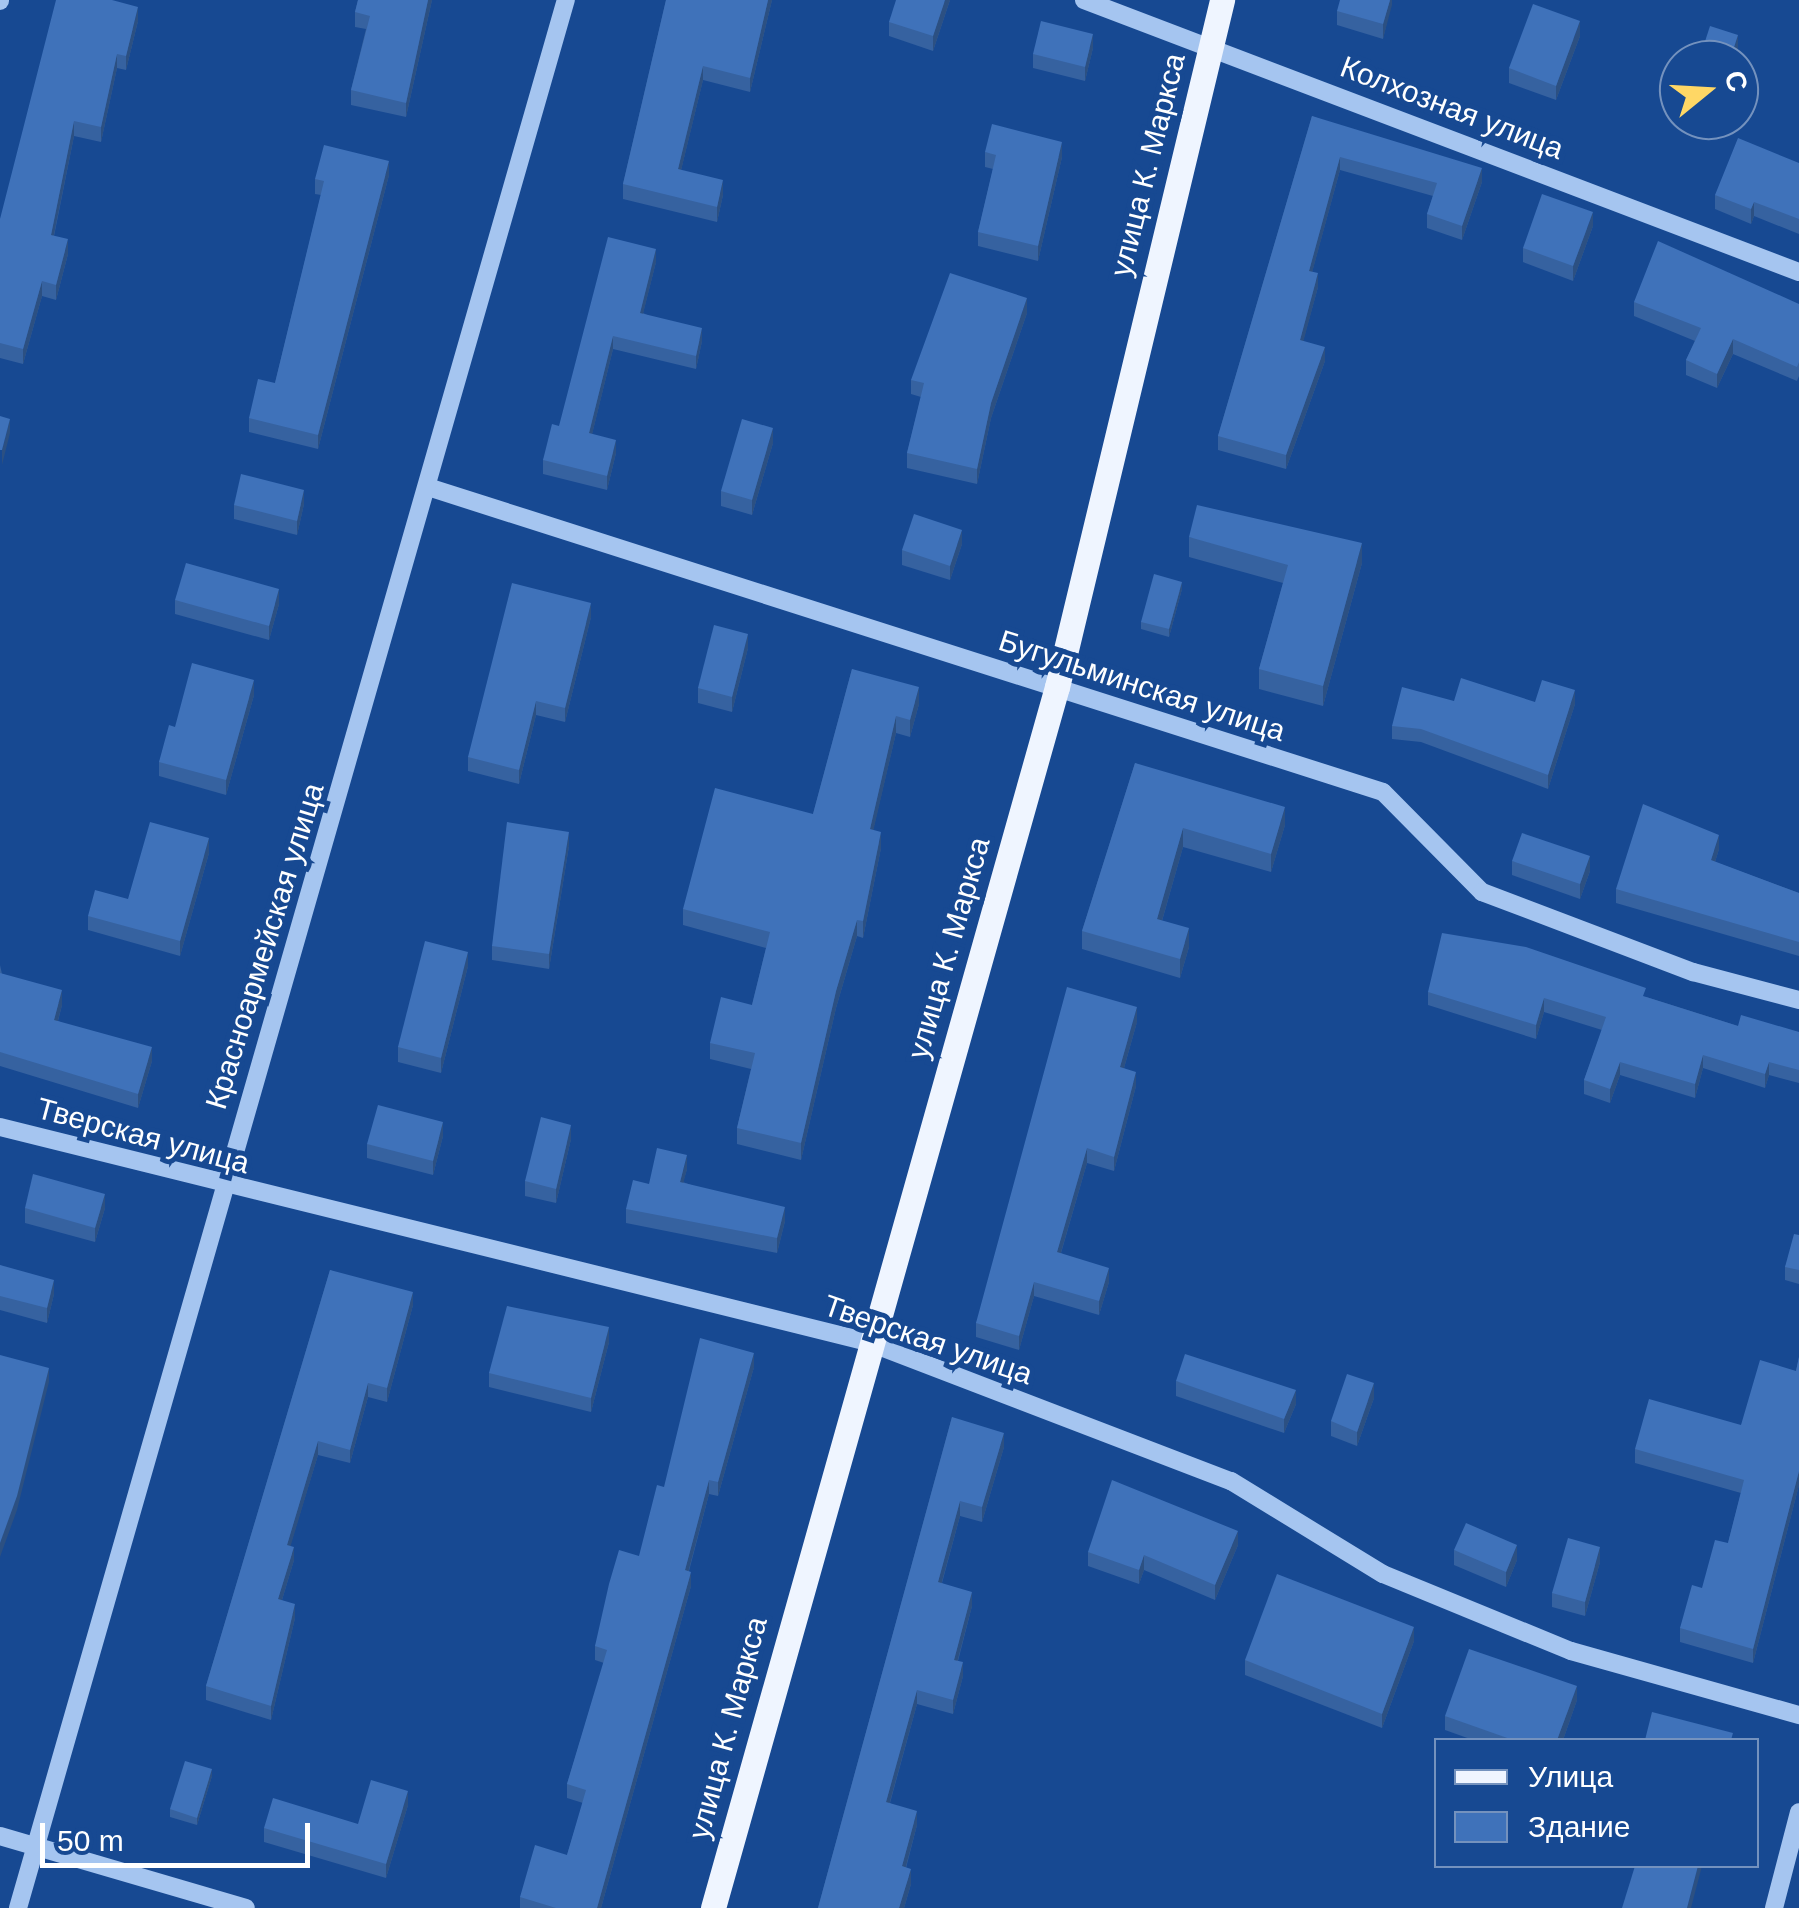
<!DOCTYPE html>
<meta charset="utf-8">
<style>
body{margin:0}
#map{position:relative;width:1799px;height:1908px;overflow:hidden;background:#174992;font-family:Helvetica,sans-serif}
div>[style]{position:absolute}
.minor>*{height:18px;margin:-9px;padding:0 9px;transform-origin:9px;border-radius:9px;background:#a5c5f0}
.major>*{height:25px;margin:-12.5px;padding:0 12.5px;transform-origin:12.5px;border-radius:12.5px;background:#eff5ff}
.wall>*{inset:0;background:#3662a0}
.shaded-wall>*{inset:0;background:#2c5082}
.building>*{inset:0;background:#3f72ba}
span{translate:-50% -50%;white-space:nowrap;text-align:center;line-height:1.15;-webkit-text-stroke:10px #174992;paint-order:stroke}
.street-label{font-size:30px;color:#fff}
.legend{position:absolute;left:1434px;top:1738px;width:325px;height:130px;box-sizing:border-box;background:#174992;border:2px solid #7492be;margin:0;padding:12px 18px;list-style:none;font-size:30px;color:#fff}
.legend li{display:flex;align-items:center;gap:20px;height:50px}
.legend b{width:50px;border:2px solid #7492be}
.north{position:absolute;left:1659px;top:40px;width:100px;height:100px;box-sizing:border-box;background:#174992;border:2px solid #7492be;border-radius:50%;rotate:72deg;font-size:28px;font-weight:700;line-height:40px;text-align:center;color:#fff}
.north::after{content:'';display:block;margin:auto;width:35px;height:45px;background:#ffd765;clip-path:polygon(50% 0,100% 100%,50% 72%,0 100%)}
.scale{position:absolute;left:40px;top:1823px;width:270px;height:45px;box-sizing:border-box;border:5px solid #fff;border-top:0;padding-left:12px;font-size:30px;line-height:35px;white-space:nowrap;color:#fff;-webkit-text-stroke:8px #174992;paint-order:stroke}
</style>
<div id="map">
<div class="minor">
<i style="left:1084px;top:0;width:765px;rotate:20.83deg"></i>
<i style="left:0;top:1px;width:1px;rotate:-90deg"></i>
<i style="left:431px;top:488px;width:999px;rotate:17.71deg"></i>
<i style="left:1383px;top:792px;width:141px;rotate:45.3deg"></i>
<i style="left:1482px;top:892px;width:226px;rotate:20.8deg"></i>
<i style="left:1693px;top:972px;width:110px;rotate:14.8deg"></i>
<i style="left:0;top:1127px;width:894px;rotate:13.91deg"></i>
<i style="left:868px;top:1342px;width:389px;rotate:21deg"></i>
<i style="left:1231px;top:1481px;width:178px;rotate:31.5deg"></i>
<i style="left:1383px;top:1574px;width:203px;rotate:22.3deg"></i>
<i style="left:1571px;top:1651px;width:237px;rotate:15.7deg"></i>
<i style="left:0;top:1836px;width:256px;rotate:16.3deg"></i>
<i style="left:18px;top:1908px;width:1985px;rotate:-73.98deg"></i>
<i style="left:1774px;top:1908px;width:99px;rotate:-75.4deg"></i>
</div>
<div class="major">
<i style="left:713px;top:1908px;width:1269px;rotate:-74.27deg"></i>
<i style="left:1057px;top:687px;width:707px;rotate:-76.49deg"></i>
</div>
<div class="wall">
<i style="clip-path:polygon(358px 0,432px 0,406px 117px,351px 105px,351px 90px,366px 29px,355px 27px,355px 12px)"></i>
<i style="clip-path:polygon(666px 0,772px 0,750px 92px,703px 80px,681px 170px,723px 195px,717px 222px,623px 199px,623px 184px)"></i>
<i style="clip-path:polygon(950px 0,933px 51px,889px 36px,889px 22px)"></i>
<i style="clip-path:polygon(1392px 0,1383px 39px,1337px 25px,1337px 11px)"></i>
<i style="clip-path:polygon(138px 21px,126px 70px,117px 68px,101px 142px,74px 136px,54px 236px,68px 254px,56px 300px,42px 296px,23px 364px,0 358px,0 219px)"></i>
<i style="clip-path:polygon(1580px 36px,1556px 100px,1509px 83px,1509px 68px)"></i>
<i style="clip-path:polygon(1093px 48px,1085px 81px,1033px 68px,1033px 54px)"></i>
<i style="clip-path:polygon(1312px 116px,1482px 182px,1462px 240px,1427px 228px,1427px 214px,1433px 196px,1340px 170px,1312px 272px,1318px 287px,1303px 341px,1325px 361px,1286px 469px,1218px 450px,1218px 436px)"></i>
<i style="clip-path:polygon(1696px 120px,1715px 120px,1713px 126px)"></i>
<i style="clip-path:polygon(985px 152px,1062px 157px,1038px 261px,978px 246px,978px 232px,993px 169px,985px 167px)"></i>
<i style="clip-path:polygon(1799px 163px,1799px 234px,1754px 216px,1751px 224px,1715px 209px,1715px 195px)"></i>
<i style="clip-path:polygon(389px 175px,318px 449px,249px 432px,249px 418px,275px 383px,321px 195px,315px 194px,315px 179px)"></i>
<i style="clip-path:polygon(1593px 226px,1573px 281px,1523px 262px,1523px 248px)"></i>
<i style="clip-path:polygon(656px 262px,643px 313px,702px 341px,696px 369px,613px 349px,592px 434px,616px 453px,607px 490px,543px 474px,543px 460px,559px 426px)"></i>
<i style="clip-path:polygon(1634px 302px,1799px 304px,1799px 376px,1797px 381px,1733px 354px,1717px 388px,1686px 375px,1686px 360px,1695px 341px,1634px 316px)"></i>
<i style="clip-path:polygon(1027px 313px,991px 418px,977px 484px,907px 468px,907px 453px,921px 397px,911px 394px,911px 380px)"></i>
<i style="clip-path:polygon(773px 443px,752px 515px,721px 506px,721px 491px)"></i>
<i style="clip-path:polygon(304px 504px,297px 535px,234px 519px,234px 505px)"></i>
<i style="clip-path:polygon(1189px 537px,1362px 563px,1323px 706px,1259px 689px,1259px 669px,1283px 583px,1189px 557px)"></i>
<i style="clip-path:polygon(962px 544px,950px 580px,902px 565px,902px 550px)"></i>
<i style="clip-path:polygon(1182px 589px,1169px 637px,1141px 629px,1141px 622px)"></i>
<i style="clip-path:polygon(175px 600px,279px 604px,269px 640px,175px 614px)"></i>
<i style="clip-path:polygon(591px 617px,565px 722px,536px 715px,519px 784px,468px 771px,468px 757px)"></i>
<i style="clip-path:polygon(748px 648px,732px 712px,698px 703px,698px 688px)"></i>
<i style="clip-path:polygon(852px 669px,919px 704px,910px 737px,896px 733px,873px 830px,881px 848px,863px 938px,857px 936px,836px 1008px,801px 1160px,737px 1144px,737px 1128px,751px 1069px,710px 1059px,710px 1043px,752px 1005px,766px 948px,683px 925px,683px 909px,813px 814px)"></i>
<i style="clip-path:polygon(254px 695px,226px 795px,159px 776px,159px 762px,175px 727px)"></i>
<i style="clip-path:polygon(1454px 701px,1575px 704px,1548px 789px,1421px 742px,1392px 739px,1392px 726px)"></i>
<i style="clip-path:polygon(1135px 763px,1285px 825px,1271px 872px,1183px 847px,1162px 921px,1189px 947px,1180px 978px,1082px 949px,1082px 931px)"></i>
<i style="clip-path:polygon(569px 846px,549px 969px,492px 960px,492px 946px)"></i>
<i style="clip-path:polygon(1719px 849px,1715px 862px,1799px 893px,1799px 956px,1616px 903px,1616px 889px)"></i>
<i style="clip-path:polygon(209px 853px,180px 956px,88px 930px,88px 916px,128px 899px)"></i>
<i style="clip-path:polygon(1512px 861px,1590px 871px,1580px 899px,1512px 875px)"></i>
<i style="clip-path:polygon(0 965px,2px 974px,62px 1005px,58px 1021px,152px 1061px,138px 1108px,0 1066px)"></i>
<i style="clip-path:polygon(468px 966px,441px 1073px,398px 1062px,398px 1047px)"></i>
<i style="clip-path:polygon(1428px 992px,1646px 997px,1738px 1026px,1799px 1032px,1799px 1083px,1769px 1075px,1765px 1088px,1703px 1068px,1695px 1098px,1620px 1075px,1610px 1103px,1584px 1094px,1584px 1080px,1602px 1030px,1544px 1012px,1536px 1039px,1428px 1005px)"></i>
<i style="clip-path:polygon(1137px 1022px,1124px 1068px,1136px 1086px,1114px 1171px,1087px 1163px,1061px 1253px,1109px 1282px,1099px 1315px,1034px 1296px,1019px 1350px,976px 1337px,976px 1323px)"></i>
<i style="clip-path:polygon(443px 1136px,433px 1175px,367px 1158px,367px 1144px)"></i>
<i style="clip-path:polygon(571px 1139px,556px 1203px,525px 1196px,525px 1181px)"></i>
<i style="clip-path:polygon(687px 1169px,683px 1182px,785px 1221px,777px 1253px,626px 1223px,626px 1209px,649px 1184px)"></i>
<i style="clip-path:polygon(25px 1208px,105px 1208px,95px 1242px,25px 1223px)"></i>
<i style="clip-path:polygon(1799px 1235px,1799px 1284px,1785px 1280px,1785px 1267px)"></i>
<i style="clip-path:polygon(0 1265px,54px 1294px,47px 1323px,0 1310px)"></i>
<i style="clip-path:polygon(330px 1270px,413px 1305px,387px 1402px,368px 1397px,350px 1463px,318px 1455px,290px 1546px,294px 1560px,282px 1600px,295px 1618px,271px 1720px,206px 1700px,206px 1686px)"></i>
<i style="clip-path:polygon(609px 1342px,591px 1412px,489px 1387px,489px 1373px)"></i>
<i style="clip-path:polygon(1799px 1357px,1799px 1485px,1753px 1663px,1680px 1642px,1680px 1628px,1728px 1543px,1741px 1493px,1635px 1463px,1635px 1449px,1741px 1425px,1796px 1371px)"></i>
<i style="clip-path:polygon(754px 1367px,718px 1496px,709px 1494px,689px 1571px,691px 1586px,601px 1908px,520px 1908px,520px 1897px,567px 1855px,583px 1803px,567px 1798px,567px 1784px,604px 1663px,595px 1660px,595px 1646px,639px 1556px)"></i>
<i style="clip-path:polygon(1176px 1381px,1296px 1404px,1284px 1433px,1176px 1396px)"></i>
<i style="clip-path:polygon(1374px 1398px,1357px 1446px,1331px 1436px,1331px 1421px)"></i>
<i style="clip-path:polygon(952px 1417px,1004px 1447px,982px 1522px,960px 1516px,942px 1583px,972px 1606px,958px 1661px,963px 1676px,953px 1714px,917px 1704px,890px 1803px,917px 1825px,906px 1868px,911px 1884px,904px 1908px,818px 1908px)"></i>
<i style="clip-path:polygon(1238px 1545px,1215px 1600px,1144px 1570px,1139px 1584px,1088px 1566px,1088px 1552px)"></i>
<i style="clip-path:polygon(1454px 1550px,1517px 1560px,1506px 1587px,1454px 1565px)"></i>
<i style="clip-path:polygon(1600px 1562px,1585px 1616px,1552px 1607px,1552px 1593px)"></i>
<i style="clip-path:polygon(1414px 1641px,1382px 1728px,1245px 1675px,1245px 1660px)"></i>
<i style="clip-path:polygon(1577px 1700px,1563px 1740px,1473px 1740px,1445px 1730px,1445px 1716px)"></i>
<i style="clip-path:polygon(212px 1776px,197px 1825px,170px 1817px,170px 1809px)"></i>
<i style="clip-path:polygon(408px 1805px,386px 1878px,264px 1842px,264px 1828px,358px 1824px)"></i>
</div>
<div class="shaded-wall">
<i style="clip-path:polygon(428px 0,432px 0,406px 117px,406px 103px)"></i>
<i style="clip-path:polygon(768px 0,772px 0,750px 92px,750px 78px)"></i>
<i style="clip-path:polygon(945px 0,950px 0,933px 51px,933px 36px)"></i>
<i style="clip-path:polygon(1390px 0,1392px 0,1392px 5px,1383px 39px,1383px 24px)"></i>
<i style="clip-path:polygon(138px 7px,138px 21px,126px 70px,126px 56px)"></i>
<i style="clip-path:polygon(1580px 21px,1580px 36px,1556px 100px,1556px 86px)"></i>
<i style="clip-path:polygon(1093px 34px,1093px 48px,1085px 81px,1085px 67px)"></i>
<i style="clip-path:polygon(1738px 35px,1738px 50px,1734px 60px,1730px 60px)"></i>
<i style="clip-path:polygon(117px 54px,117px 68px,101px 142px,101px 127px)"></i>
<i style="clip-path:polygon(703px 66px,703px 80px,678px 183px,678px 169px)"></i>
<i style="clip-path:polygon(74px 121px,74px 136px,51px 249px,51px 235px)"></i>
<i style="clip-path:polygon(1062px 142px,1062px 157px,1038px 261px,1038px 246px)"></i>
<i style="clip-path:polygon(1340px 157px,1340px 170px,1309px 284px,1309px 271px)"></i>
<i style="clip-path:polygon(389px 161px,389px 175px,318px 449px,318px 435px)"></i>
<i style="clip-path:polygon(1482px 168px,1482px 182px,1462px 240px,1462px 226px)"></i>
<i style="clip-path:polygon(723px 180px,723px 195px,717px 222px,717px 207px)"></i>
<i style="clip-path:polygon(1754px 202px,1754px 216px,1751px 224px,1751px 209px)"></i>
<i style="clip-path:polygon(1593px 212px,1593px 226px,1573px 281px,1573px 266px)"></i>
<i style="clip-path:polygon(68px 239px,68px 254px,56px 300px,56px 285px)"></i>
<i style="clip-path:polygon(656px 249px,656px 262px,640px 326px,640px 313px)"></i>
<i style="clip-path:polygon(1318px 273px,1318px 287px,1300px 354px,1300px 340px)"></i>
<i style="clip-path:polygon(42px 281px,42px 296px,23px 364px,23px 349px)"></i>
<i style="clip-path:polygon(1027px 298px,1027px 313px,991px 418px,977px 484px,977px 469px,991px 403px)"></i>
<i style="clip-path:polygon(702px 328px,702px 341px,696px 369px,696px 356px)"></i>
<i style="clip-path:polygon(613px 336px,613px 349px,589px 447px,589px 433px)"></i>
<i style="clip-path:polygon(1733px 339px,1733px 354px,1717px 388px,1717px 374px)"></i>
<i style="clip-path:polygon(1325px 347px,1325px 361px,1286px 469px,1286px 455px)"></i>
<i style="clip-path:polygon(10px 419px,10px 433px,2px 465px,2px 450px)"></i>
<i style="clip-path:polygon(773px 428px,773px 443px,752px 515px,752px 500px)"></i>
<i style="clip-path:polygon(616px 440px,616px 453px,607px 490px,607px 476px)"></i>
<i style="clip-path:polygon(304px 490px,304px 504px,297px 535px,297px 521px)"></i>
<i style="clip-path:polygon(962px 530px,962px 544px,950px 580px,950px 566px)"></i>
<i style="clip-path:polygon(1362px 543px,1362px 563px,1323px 706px,1323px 686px)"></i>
<i style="clip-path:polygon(1182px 582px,1182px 589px,1169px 637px,1169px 629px)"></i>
<i style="clip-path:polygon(279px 589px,279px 604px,269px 640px,269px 626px)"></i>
<i style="clip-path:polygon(591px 603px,591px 617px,565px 722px,565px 708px)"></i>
<i style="clip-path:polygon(748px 634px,748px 648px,732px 712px,732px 697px)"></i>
<i style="clip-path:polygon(254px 680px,254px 695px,226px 795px,226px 780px)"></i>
<i style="clip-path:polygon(919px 687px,919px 704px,910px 737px,910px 720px)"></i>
<i style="clip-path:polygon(1575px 690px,1575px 704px,1548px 789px,1548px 775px)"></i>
<i style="clip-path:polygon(536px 701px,536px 715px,519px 784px,519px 770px)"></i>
<i style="clip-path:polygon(896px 716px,896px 733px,870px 845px,870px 829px)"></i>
<i style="clip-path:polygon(1285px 807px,1285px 825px,1271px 872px,1271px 854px)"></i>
<i style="clip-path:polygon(1183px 828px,1183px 847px,1157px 938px,1157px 919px)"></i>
<i style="clip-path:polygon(569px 832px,569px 846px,549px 969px,549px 954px)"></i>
<i style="clip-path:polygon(881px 832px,881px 848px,863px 938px,863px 921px)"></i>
<i style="clip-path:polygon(1719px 835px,1719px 849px,1711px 875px,1711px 860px)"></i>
<i style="clip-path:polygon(209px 838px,209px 853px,180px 956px,180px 941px)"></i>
<i style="clip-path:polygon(1590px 856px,1590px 871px,1580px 899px,1580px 884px)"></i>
<i style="clip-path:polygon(857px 920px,857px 936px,836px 1008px,801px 1160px,801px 1143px,836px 991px)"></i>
<i style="clip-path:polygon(1189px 928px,1189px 947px,1180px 978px,1180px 959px)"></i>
<i style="clip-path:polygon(468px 952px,468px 966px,441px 1073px,441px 1058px)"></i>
<i style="clip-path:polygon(62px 990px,62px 1005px,54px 1035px,54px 1020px)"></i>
<i style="clip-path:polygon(1544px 998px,1544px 1012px,1536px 1039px,1536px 1025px)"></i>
<i style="clip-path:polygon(1137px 1007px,1137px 1022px,1120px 1082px,1120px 1067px)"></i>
<i style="clip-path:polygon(152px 1047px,152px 1061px,138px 1108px,138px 1094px)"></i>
<i style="clip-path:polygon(1703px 1055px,1703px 1068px,1695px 1098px,1695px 1084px)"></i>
<i style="clip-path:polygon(1620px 1062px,1620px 1075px,1610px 1103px,1610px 1089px)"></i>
<i style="clip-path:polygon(1769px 1062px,1769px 1075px,1765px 1088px,1765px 1074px)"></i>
<i style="clip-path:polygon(1136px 1072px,1136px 1086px,1114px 1171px,1114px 1157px)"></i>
<i style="clip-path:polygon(443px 1122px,443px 1136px,433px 1175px,433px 1161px)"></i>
<i style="clip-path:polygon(571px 1125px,571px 1139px,556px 1203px,556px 1189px)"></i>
<i style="clip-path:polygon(1087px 1148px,1087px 1163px,1057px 1266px,1057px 1252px)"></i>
<i style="clip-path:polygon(687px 1155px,687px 1169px,680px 1196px,680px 1182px)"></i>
<i style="clip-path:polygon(105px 1194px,105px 1208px,95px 1242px,95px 1228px)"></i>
<i style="clip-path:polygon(785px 1207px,785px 1221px,777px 1253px,777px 1238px)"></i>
<i style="clip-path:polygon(1109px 1268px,1109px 1282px,1099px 1315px,1099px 1301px)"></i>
<i style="clip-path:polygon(54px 1280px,54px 1294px,47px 1323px,47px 1308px)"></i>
<i style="clip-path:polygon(1034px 1282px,1034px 1296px,1019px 1350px,1019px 1336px)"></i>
<i style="clip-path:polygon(413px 1292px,413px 1305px,387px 1402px,387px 1388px)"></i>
<i style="clip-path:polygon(609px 1327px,609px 1342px,591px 1412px,591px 1398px)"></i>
<i style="clip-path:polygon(754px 1353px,754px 1367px,718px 1496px,718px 1482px)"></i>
<i style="clip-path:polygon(49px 1368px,49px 1382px,17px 1510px,0 1557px,0 1543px)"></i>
<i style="clip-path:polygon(368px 1383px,368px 1397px,350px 1463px,350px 1450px)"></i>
<i style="clip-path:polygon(1374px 1383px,1374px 1398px,1357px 1446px,1357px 1432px)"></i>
<i style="clip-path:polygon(1296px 1390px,1296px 1404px,1284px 1433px,1284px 1419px)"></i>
<i style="clip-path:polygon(1004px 1433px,1004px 1447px,982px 1522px,982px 1507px)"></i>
<i style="clip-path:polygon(318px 1441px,318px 1455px,287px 1558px,287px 1545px)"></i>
<i style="clip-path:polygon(1799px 1471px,1799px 1485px,1753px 1663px,1753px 1649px)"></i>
<i style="clip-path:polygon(709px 1480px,709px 1494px,685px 1584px,685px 1570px)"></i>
<i style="clip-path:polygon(960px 1501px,960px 1516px,938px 1596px,938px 1582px)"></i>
<i style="clip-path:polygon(1238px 1531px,1238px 1545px,1215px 1600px,1215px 1585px)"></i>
<i style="clip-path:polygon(1517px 1545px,1517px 1560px,1506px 1587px,1506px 1572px)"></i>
<i style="clip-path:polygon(294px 1547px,294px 1560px,278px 1613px,278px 1599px)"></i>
<i style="clip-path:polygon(1600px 1547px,1600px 1562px,1585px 1616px,1585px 1602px)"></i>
<i style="clip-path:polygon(1144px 1555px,1144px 1570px,1139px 1584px,1139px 1570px)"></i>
<i style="clip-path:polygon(691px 1572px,691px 1586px,601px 1908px,597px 1908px)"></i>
<i style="clip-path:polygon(972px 1592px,972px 1606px,954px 1674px,954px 1660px)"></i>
<i style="clip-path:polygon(295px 1604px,295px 1618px,271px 1720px,271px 1706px)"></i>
<i style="clip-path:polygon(1414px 1627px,1414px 1641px,1382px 1728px,1382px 1714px)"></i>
<i style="clip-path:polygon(963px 1662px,963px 1676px,953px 1714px,953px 1700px)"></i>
<i style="clip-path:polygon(1577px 1686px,1577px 1700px,1563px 1740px,1557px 1740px)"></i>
<i style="clip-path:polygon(917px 1690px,917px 1704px,886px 1816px,886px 1802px)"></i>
<i style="clip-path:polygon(212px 1769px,212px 1776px,197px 1825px,197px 1818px)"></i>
<i style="clip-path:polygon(408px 1791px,408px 1805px,386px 1878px,386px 1864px)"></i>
<i style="clip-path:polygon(917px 1811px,917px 1825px,902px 1881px,902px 1866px)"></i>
<i style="clip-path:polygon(1698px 1866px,1702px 1866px,1691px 1908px,1687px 1908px)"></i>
<i style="clip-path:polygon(911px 1869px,911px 1884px,904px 1908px,899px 1908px)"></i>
</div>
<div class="building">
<i style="clip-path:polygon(56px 0,112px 0,138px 7px,126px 56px,117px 54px,101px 127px,74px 121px,51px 235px,68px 239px,56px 285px,42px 281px,23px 349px,0 343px,0 219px)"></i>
<i style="clip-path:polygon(358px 0,428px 0,406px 103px,351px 90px,370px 16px,355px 12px)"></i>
<i style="clip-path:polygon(666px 0,768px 0,750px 78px,703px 66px,678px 169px,723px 180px,717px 207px,623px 184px)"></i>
<i style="clip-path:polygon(896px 0,945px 0,933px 36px,889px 22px)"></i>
<i style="clip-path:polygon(1340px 0,1390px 0,1383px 24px,1337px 11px)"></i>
<i style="clip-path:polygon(1533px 4px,1580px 21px,1556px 86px,1509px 68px)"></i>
<i style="clip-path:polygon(1041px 21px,1093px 34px,1085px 67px,1033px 54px)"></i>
<i style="clip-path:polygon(1710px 26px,1738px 35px,1730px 60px,1699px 60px)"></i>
<i style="clip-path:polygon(1312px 116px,1482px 168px,1462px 226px,1427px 214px,1437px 183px,1340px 157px,1309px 271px,1318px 273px,1300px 340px,1325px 347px,1286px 455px,1218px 436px)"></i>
<i style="clip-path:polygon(992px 124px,1062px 142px,1038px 246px,978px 232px,996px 155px,985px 152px)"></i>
<i style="clip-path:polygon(1738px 138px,1799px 163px,1799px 219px,1754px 202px,1751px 209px,1715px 195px)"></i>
<i style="clip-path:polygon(324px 145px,389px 161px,318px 435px,249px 418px,258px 379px,275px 383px,324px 181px,315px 179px)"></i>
<i style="clip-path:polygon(1542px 194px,1593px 212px,1573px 266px,1523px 248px)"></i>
<i style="clip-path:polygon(608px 237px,656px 249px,640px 313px,702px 328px,696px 356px,613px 336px,589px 433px,616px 440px,607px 476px,543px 460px,552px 424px,559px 426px)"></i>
<i style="clip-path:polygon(1658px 241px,1799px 304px,1799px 362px,1797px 367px,1733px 339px,1717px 374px,1686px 360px,1701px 328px,1634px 302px)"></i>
<i style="clip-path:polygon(950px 273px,1027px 298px,991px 403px,977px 469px,907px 453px,924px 383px,911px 380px)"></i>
<i style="clip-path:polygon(0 416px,10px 419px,2px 450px,0 450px)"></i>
<i style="clip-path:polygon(742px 419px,773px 428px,752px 500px,721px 491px)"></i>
<i style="clip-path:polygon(241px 474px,304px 490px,297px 521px,234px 505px)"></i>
<i style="clip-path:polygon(1197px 505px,1362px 543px,1323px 686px,1259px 669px,1288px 565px,1189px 537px)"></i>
<i style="clip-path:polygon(914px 514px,962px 530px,950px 566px,902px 550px)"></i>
<i style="clip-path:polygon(186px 563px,279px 589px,269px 626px,175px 600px)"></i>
<i style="clip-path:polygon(1154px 574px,1182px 582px,1169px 629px,1141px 622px)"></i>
<i style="clip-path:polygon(512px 583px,591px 603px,565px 708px,536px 701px,519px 770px,468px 757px)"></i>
<i style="clip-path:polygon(714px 625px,748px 634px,732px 697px,698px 688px)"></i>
<i style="clip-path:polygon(192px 663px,254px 680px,226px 780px,159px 762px,169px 725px,175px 727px)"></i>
<i style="clip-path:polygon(852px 669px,919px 687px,910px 720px,896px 716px,870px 829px,881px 832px,863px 921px,857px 920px,836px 991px,801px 1143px,737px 1128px,755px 1053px,710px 1043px,721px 997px,752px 1005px,770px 932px,683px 909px,715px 788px,813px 814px)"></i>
<i style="clip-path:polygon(1461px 678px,1535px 702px,1542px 680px,1575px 690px,1548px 775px,1421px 729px,1392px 726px,1402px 687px,1454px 701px)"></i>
<i style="clip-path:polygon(1135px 763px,1285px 807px,1271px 854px,1183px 828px,1157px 919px,1189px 928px,1180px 959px,1082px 931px)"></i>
<i style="clip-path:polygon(1643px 804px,1719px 835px,1711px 860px,1799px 893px,1799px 942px,1616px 889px)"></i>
<i style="clip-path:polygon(150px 822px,209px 838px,180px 941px,88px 916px,95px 890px,128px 899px)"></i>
<i style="clip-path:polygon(507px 822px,569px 832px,549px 954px,492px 946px)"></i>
<i style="clip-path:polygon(1522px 833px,1590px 856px,1580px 884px,1512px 861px)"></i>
<i style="clip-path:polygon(1442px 933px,1526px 947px,1646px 988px,1643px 996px,1738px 1026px,1741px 1015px,1799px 1032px,1799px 1070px,1769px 1062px,1765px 1074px,1703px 1055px,1695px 1084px,1620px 1062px,1610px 1089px,1584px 1080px,1606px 1017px,1544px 998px,1536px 1025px,1428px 992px)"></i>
<i style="clip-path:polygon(425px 941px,468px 952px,441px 1058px,398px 1047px)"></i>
<i style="clip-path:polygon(0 973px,62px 990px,54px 1020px,152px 1047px,138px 1094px,0 1052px)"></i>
<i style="clip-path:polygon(1067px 987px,1137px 1007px,1120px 1067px,1136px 1072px,1114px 1157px,1087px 1148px,1057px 1252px,1109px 1268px,1099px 1301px,1034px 1282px,1019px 1336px,976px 1323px)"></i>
<i style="clip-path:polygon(378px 1105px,443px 1122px,433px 1161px,367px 1144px)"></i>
<i style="clip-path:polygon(541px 1117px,571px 1125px,556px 1189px,525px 1181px)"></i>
<i style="clip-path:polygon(657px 1148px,687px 1155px,680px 1182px,785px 1207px,777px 1238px,626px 1209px,633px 1180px,649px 1184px)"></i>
<i style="clip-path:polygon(33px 1174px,105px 1194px,95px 1228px,25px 1208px)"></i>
<i style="clip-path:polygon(1794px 1234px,1799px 1235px,1799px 1270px,1785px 1267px)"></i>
<i style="clip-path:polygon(0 1265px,54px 1280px,47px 1308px,0 1296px)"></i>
<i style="clip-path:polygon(330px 1270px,413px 1292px,387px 1388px,368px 1383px,350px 1450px,318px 1441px,287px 1545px,294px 1547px,278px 1599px,295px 1604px,271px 1706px,206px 1686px)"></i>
<i style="clip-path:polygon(507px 1306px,609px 1327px,591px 1398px,489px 1373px)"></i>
<i style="clip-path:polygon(700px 1338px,754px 1353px,718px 1482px,709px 1480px,685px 1570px,691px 1572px,597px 1908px,556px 1908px,520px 1897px,535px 1845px,567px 1855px,586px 1790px,567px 1784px,607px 1650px,595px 1646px,609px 1584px,619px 1550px,639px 1556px,657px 1485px,664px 1487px)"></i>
<i style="clip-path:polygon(1185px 1354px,1296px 1390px,1284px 1419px,1176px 1381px)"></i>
<i style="clip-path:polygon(0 1355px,49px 1368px,17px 1496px,0 1543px)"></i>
<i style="clip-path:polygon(1799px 1357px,1799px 1471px,1753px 1649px,1680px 1628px,1692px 1585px,1702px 1588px,1715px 1540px,1728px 1543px,1744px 1480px,1635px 1449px,1649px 1399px,1741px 1425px,1760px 1360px,1796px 1371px)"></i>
<i style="clip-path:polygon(1347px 1374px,1374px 1383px,1357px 1432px,1331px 1421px)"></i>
<i style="clip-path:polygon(952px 1417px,1004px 1433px,982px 1507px,960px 1501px,938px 1582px,972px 1592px,954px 1660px,963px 1662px,953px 1700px,917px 1690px,886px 1802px,917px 1811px,902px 1866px,911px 1869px,899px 1908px,818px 1908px)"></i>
<i style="clip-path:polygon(1112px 1480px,1238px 1531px,1215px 1585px,1144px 1555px,1139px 1570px,1088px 1552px)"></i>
<i style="clip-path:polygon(1466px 1523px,1517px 1545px,1506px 1572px,1454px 1550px)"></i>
<i style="clip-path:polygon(1568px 1538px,1600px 1547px,1585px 1602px,1552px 1593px)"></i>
<i style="clip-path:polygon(1277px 1574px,1414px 1627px,1382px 1714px,1245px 1660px)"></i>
<i style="clip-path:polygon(1469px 1649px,1577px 1686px,1557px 1740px,1513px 1740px,1445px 1716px)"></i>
<i style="clip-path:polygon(1652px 1712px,1733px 1733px,1731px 1740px,1645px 1740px)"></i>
<i style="clip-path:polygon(185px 1761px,212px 1769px,197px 1818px,170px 1809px)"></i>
<i style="clip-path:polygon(371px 1780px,408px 1791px,386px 1864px,264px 1828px,273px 1798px,358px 1824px)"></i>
<i style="clip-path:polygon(1635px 1866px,1698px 1866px,1687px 1908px,1622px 1908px)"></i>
</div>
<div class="street-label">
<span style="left:1452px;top:108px;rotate:21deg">Колхозная улица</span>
<span style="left:1148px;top:165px;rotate:-76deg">улица К. Маркса</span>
<span style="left:1142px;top:686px;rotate:18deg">Бугульминская улица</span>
<span style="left:265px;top:946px;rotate:-73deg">Красноармейская улица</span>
<span style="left:949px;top:948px;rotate:-74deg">улица К. Маркса</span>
<span style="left:143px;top:1136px;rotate:15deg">Тверская улица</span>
<span style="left:928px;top:1340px;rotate:19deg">Тверская улица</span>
<span style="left:728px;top:1728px;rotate:-75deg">улица К. Маркса</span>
</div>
<ul class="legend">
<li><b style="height:12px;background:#eff5ff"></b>Улица</li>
<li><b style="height:28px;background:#3f72ba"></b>Здание</li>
</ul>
<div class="north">С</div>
<div class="scale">50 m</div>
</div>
